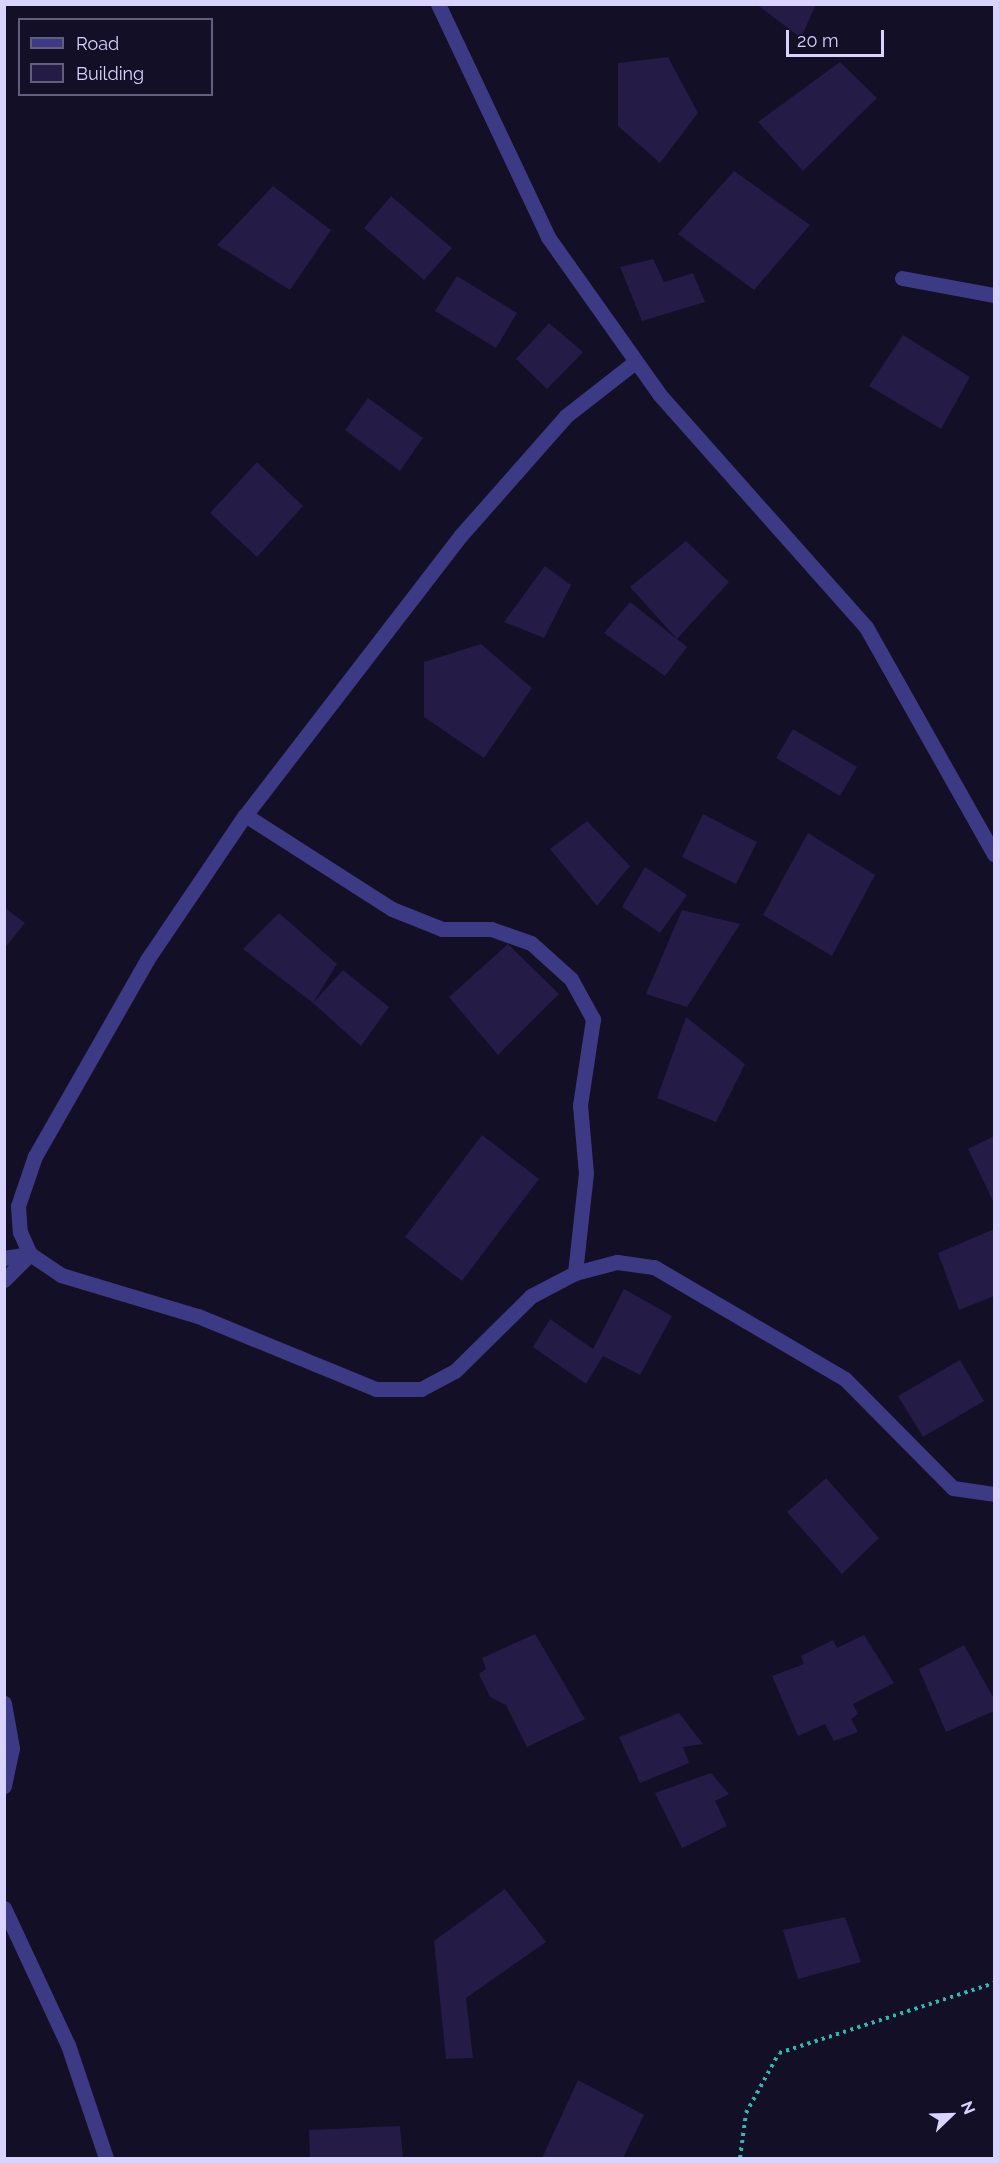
<!DOCTYPE html>
<style>
body{margin:0}
#map{position:relative;width:999px;height:2163px;overflow:hidden;background:#130f26;font-family:Raleway,sans-serif}
div>[style]{position:absolute}
.building>*{inset:0;background:#241b47}
.path>*{height:4px;margin-top:-2px;transform-origin:0;background:repeating-linear-gradient(90deg,#2fb8b0 0 3px,transparent 0 7.5px)}
.street>*{height:15px;margin:-7.5px;padding:0 7.5px;transform-origin:7.5px;border-radius:7.5px;background:#3d3a85}
span{translate:-50% -50%;white-space:nowrap;text-align:center;line-height:1.15;-webkit-text-stroke:4.5px #130f26;paint-order:stroke}
.frame{position:absolute;inset:0;border:6px solid #d9d4ff;pointer-events:none}
.legend{position:absolute;left:18px;top:18px;width:195px;height:78px;box-sizing:border-box;background:#130f26;border:2px solid #625e7d;margin:0;padding:8px 10px;list-style:none;font-size:18px;color:#d9d4ff}
.legend li{display:flex;align-items:center;gap:12px;height:30px}
.legend b{width:30px;border:2px solid #625e7d}
.north{position:absolute;left:921px;top:2085px;width:60px;height:60px;-webkit-text-stroke:4px #130f26;paint-order:stroke;rotate:67deg;font-size:16px;font-weight:700;line-height:24px;text-align:center;color:#d9d4ff}
.north::after{content:'';display:block;margin:auto;width:21px;height:27px;background:#d9d4ff;clip-path:polygon(50% 0,100% 100%,50% 72%,0 100%)}
.scale{position:absolute;left:786px;top:30px;width:98px;height:27px;box-sizing:border-box;border:3px solid #d9d4ff;border-top:0;padding-left:8px;font-size:18px;line-height:21px;white-space:nowrap;color:#d9d4ff;-webkit-text-stroke:4px #130f26;paint-order:stroke}
</style>
<div id="map">
<div class="building">
<i style="clip-path:polygon(756px 4px,816px 4px,801px 38px)"></i>
<i style="clip-path:polygon(668px 57px,698px 113px,660px 163px,618px 126px,618px 63px)"></i>
<i style="clip-path:polygon(840px 62px,877px 98px,803px 171px,758px 122px)"></i>
<i style="clip-path:polygon(734px 171px,810px 225px,754px 290px,678px 234px)"></i>
<i style="clip-path:polygon(273px 186px,331px 230px,290px 290px,217px 245px)"></i>
<i style="clip-path:polygon(391px 196px,452px 248px,424px 280px,364px 228px)"></i>
<i style="clip-path:polygon(653px 259px,664px 282px,693px 273px,705px 302px,642px 321px,620px 267px)"></i>
<i style="clip-path:polygon(457px 276px,517px 313px,496px 348px,435px 311px)"></i>
<i style="clip-path:polygon(549px 323px,583px 352px,547px 389px,516px 359px)"></i>
<i style="clip-path:polygon(903px 335px,970px 377px,941px 429px,869px 386px)"></i>
<i style="clip-path:polygon(368px 398px,423px 438px,400px 471px,345px 430px)"></i>
<i style="clip-path:polygon(257px 462px,303px 506px,257px 557px,210px 513px)"></i>
<i style="clip-path:polygon(686px 541px,729px 582px,677px 639px,687px 647px,665px 676px,604px 633px,630px 602px,677px 639px,630px 587px)"></i>
<i style="clip-path:polygon(545px 566px,571px 585px,544px 638px,504px 622px)"></i>
<i style="clip-path:polygon(481px 644px,532px 688px,484px 758px,424px 717px,424px 662px)"></i>
<i style="clip-path:polygon(793px 729px,857px 767px,840px 796px,776px 758px)"></i>
<i style="clip-path:polygon(703px 814px,757px 842px,736px 884px,682px 857px)"></i>
<i style="clip-path:polygon(587px 821px,630px 866px,597px 906px,550px 849px)"></i>
<i style="clip-path:polygon(808px 833px,875px 875px,832px 956px,763px 915px)"></i>
<i style="clip-path:polygon(645px 867px,687px 895px,660px 933px,622px 907px)"></i>
<i style="clip-path:polygon(4px 907px,25px 923px,4px 949px)"></i>
<i style="clip-path:polygon(682px 910px,740px 924px,687px 1007px,646px 994px)"></i>
<i style="clip-path:polygon(279px 913px,337px 964px,313px 1003px,243px 949px)"></i>
<i style="clip-path:polygon(508px 944px,559px 994px,498px 1055px,449px 997px)"></i>
<i style="clip-path:polygon(343px 970px,389px 1007px,361px 1046px,313px 1003px)"></i>
<i style="clip-path:polygon(686px 1017px,745px 1064px,716px 1122px,657px 1098px)"></i>
<i style="clip-path:polygon(482px 1135px,539px 1179px,462px 1281px,405px 1237px)"></i>
<i style="clip-path:polygon(994px 1136px,994px 1203px,968px 1149px)"></i>
<i style="clip-path:polygon(994px 1229px,994px 1296px,959px 1310px,938px 1253px)"></i>
<i style="clip-path:polygon(624px 1289px,672px 1316px,640px 1375px,603px 1356px,586px 1384px,533px 1347px,550px 1319px,593px 1349px)"></i>
<i style="clip-path:polygon(960px 1360px,984px 1401px,923px 1437px,898px 1396px)"></i>
<i style="clip-path:polygon(826px 1478px,879px 1538px,842px 1574px,787px 1512px)"></i>
<i style="clip-path:polygon(535px 1634px,585px 1719px,527px 1747px,506px 1705px,490px 1697px,479px 1674px,486px 1669px,482px 1658px)"></i>
<i style="clip-path:polygon(864px 1635px,894px 1683px,853px 1704px,858px 1714px,851px 1719px,858px 1732px,834px 1741px,825px 1724px,798px 1736px,772px 1676px,804px 1664px,801px 1656px,833px 1640px,837px 1648px)"></i>
<i style="clip-path:polygon(964px 1645px,994px 1699px,994px 1711px,946px 1732px,919px 1669px)"></i>
<i style="clip-path:polygon(679px 1713px,703px 1744px,683px 1747px,689px 1763px,640px 1783px,619px 1737px)"></i>
<i style="clip-path:polygon(711px 1773px,729px 1794px,715px 1801px,727px 1826px,682px 1848px,655px 1793px)"></i>
<i style="clip-path:polygon(505px 1889px,546px 1942px,466px 1998px,473px 2058px,446px 2059px,434px 1941px)"></i>
<i style="clip-path:polygon(845px 1917px,861px 1962px,798px 1979px,783px 1930px)"></i>
<i style="clip-path:polygon(578px 2080px,644px 2115px,623px 2158px,542px 2158px)"></i>
<i style="clip-path:polygon(400px 2126px,403px 2158px,310px 2158px,309px 2130px)"></i>
</div>
<div class="path">
<i style="left:740px;top:2158px;width:45px;rotate:-82.4deg"></i>
<i style="left:746px;top:2113px;width:68px;rotate:-61.2deg"></i>
<i style="left:779px;top:2053px;width:226px;rotate:-18deg"></i>
</div>
<div class="street">
<i style="left:438px;top:4px;width:258px;rotate:64.7deg"></i>
<i style="left:548px;top:237px;width:192px;rotate:54.7deg"></i>
<i style="left:659px;top:394px;width:312px;rotate:48.4deg"></i>
<i style="left:866px;top:627px;width:261px;rotate:60.6deg"></i>
<i style="left:902px;top:278px;width:94px;rotate:10.5deg"></i>
<i style="left:635px;top:362px;width:88px;rotate:142deg"></i>
<i style="left:566px;top:416px;width:159px;rotate:131.4deg"></i>
<i style="left:461px;top:535px;width:354px;rotate:127.6deg"></i>
<i style="left:245px;top:815px;width:175px;rotate:124.1deg"></i>
<i style="left:147px;top:960px;width:226px;rotate:119.7deg"></i>
<i style="left:35px;top:1156px;width:53px;rotate:108.8deg"></i>
<i style="left:18px;top:1206px;width:26px;rotate:86deg"></i>
<i style="left:20px;top:1232px;width:24px;rotate:66deg"></i>
<i style="left:30px;top:1254px;width:37px;rotate:34deg"></i>
<i style="left:61px;top:1275px;width:143px;rotate:16.7deg"></i>
<i style="left:198px;top:1316px;width:192px;rotate:22.3deg"></i>
<i style="left:376px;top:1389px;width:45px"></i>
<i style="left:421px;top:1389px;width:38px;rotate:-28deg"></i>
<i style="left:455px;top:1371px;width:107px;rotate:-44.6deg"></i>
<i style="left:531px;top:1296px;width:50px;rotate:-27.6deg"></i>
<i style="left:575px;top:1273px;width:43px;rotate:-14.7deg"></i>
<i style="left:617px;top:1262px;width:37px;rotate:8deg"></i>
<i style="left:654px;top:1267px;width:221px;rotate:30.4deg"></i>
<i style="left:845px;top:1379px;width:153px;rotate:45.3deg"></i>
<i style="left:953px;top:1488px;width:41px;rotate:8.3deg"></i>
<i style="left:245px;top:815px;width:174px;rotate:32.6deg"></i>
<i style="left:392px;top:909px;width:54px;rotate:21.8deg"></i>
<i style="left:442px;top:929px;width:49px"></i>
<i style="left:491px;top:929px;width:42px;rotate:19.3deg"></i>
<i style="left:531px;top:943px;width:54px;rotate:42deg"></i>
<i style="left:571px;top:979px;width:46px;rotate:61.2deg"></i>
<i style="left:593px;top:1019px;width:87px;rotate:98.6deg"></i>
<i style="left:580px;top:1105px;width:68px;rotate:85deg"></i>
<i style="left:586px;top:1173px;width:101px;rotate:96.3deg"></i>
<i style="left:4px;top:1258px;width:26px;rotate:-9deg"></i>
<i style="left:4px;top:1280px;width:37px;rotate:-45deg"></i>
<i style="left:4px;top:1703px;width:46px;rotate:79.9deg"></i>
<i style="left:12px;top:1748px;width:39px;rotate:102deg"></i>
<i style="left:4px;top:1908px;width:151px;rotate:65deg"></i>
<i style="left:68px;top:2045px;width:119px;rotate:71.4deg"></i>
</div>
<div class="frame"></div>
<ul class="legend">
<li><b style="height:8px;background:#3d3a85"></b>Road</li>
<li><b style="height:16px;background:#241b47"></b>Building</li>
</ul>
<div class="north">N</div>
<div class="scale">20 m</div>
</div>
